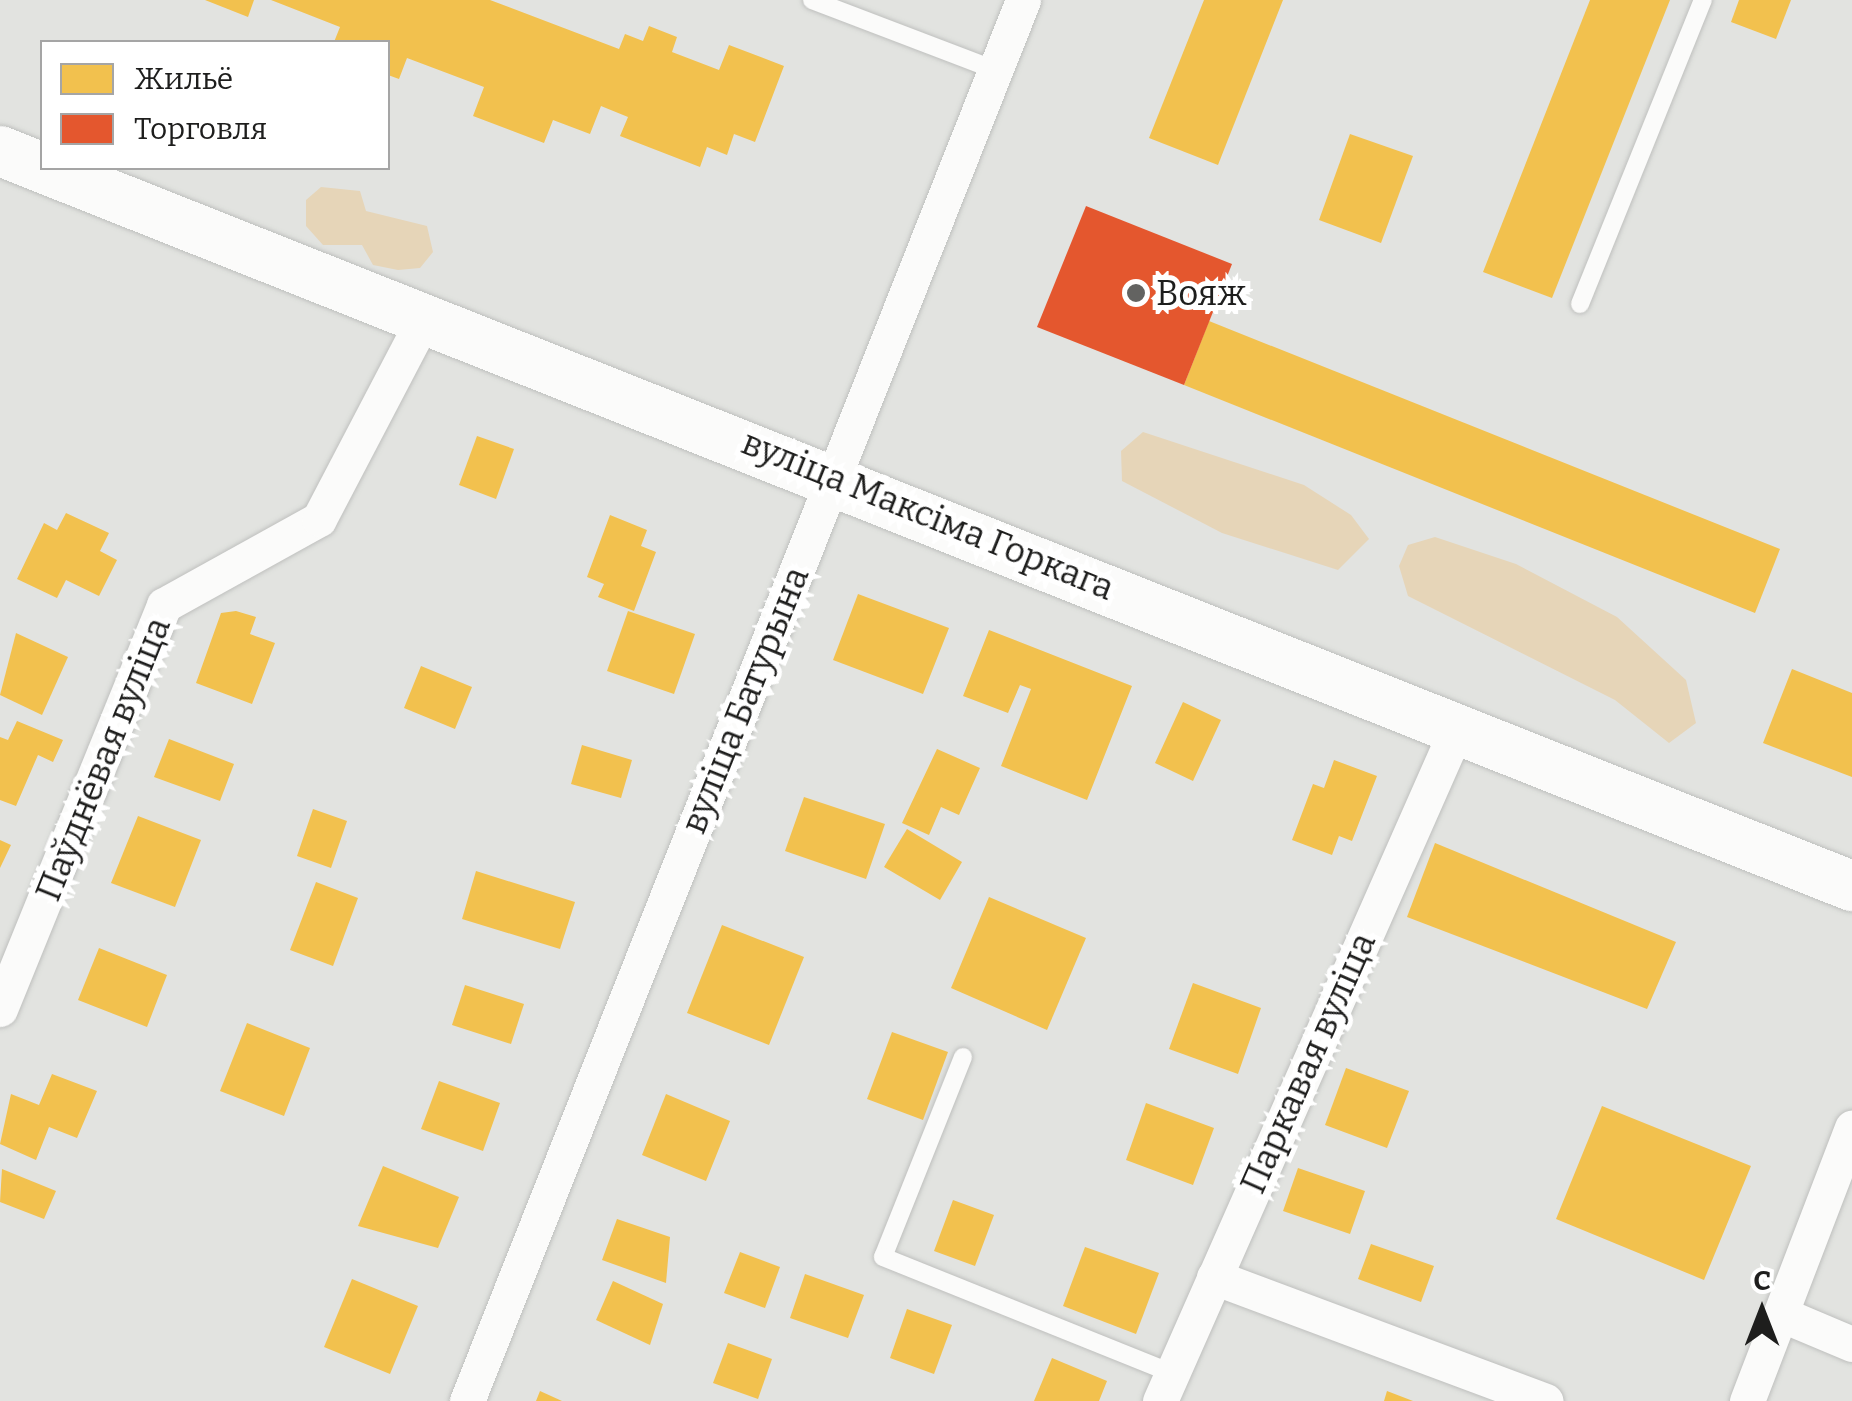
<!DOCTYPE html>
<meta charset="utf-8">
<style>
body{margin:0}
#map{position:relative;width:1852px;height:1401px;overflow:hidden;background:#e2e3e0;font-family:Bitter,serif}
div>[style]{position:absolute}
.green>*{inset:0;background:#e6d5b8}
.homes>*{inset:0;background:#f2c14e}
.shops>*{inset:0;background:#e4572e}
.roads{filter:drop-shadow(0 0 2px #bfc0be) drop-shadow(0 0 2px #bfc0be)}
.lane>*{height:18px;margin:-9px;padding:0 9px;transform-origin:9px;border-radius:9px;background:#fbfbfa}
.street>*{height:35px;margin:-17.5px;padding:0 17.5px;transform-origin:17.5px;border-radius:17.5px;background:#fbfbfa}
.secondary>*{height:50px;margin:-25px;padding:0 25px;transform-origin:25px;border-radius:25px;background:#fbfbfa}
.dots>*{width:28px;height:28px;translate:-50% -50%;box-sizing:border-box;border:5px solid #fff;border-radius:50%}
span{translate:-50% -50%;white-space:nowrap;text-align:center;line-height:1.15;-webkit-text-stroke:10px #fff;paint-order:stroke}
.poi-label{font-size:35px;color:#1e1e1d}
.left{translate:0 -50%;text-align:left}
.street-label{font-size:35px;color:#1e1e1d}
.legend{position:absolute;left:40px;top:40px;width:350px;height:130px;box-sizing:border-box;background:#fff;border:2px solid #a5a5a5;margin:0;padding:12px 18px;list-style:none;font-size:30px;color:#1e1e1d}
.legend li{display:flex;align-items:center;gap:20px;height:50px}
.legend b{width:50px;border:2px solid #a5a5a5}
.north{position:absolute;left:1712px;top:1261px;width:100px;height:100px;-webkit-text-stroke:8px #fff;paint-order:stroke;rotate:0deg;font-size:28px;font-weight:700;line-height:40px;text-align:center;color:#1e1e1d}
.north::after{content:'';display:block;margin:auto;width:35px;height:45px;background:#1e1e1d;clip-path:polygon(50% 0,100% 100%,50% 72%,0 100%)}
</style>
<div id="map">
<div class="green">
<i style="clip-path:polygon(321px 187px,360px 191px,366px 211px,427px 226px,433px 252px,420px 268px,398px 270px,373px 265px,362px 245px,323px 245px,306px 226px,306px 200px)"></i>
<i style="clip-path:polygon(1143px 432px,1304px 485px,1351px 515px,1369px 539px,1338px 570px,1222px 533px,1122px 481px,1121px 451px)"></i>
<i style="clip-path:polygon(1435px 537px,1516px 564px,1617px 617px,1686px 680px,1696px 723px,1669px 743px,1615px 700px,1408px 596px,1399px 566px,1408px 545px)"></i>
</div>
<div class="homes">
<i style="clip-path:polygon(205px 0,254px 0,248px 17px)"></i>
<i style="clip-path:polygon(271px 0,490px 0,619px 49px,625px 34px,643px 41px,649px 26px,677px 37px,672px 52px,719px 70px,729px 45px,784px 66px,755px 142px,734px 134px,727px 155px,707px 147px,700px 167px,620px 136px,628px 117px,601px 106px,590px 134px,553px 120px,544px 143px,473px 116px,484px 87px,407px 58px,399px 79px,388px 75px,388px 42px,334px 42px,340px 27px)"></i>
<i style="clip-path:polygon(1204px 0,1283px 0,1218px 165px,1149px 138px)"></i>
<i style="clip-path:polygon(1590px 0,1670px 0,1552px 298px,1483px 272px)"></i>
<i style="clip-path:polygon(1739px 0,1791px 0,1776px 39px,1731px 22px)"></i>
<i style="clip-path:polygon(1350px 134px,1413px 156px,1381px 243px,1319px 220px)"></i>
<i style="clip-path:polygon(1209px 321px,1780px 549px,1755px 613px,1184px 385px)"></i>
<i style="clip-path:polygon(477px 436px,514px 449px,496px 499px,459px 485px)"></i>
<i style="clip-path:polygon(66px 513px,109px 533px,100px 551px,117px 560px,99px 596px,66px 580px,57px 598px,17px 579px,44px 523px,57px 530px)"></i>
<i style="clip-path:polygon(610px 515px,647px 530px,641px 546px,656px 552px,634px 611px,598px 597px,604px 584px,587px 577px)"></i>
<i style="clip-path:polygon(858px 594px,949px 628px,923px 694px,833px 660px)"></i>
<i style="clip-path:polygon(236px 611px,256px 617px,250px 634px,275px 643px,252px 704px,196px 683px,221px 613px)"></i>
<i style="clip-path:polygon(628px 611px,695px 634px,674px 694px,607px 671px)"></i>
<i style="clip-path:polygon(989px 630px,1132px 686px,1087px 800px,1001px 766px,1031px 689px,1020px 685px,1008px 713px,963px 696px)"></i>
<i style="clip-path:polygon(16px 633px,68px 657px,42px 715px,0 695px)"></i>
<i style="clip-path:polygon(421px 666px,472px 687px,455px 729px,404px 708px)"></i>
<i style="clip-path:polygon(1792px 669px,1852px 693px,1852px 777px,1763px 743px)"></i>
<i style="clip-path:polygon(1183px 702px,1221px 720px,1193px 781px,1155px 763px)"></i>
<i style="clip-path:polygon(17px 721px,63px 740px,53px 762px,38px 755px,16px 806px,0 800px,0 737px,8px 740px)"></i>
<i style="clip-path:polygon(169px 739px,234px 764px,220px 801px,154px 777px)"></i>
<i style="clip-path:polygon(582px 745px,632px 760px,621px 798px,571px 784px)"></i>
<i style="clip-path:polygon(937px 749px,980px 768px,959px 815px,941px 807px,929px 835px,902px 823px)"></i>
<i style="clip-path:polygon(1334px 760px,1377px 776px,1352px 841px,1339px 836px,1332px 855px,1292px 840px,1313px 784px,1324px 788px)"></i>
<i style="clip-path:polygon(804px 797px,885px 824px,866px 879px,785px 851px)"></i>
<i style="clip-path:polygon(313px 809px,347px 821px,331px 868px,297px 856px)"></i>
<i style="clip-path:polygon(138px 816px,201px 840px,175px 907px,111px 883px)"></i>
<i style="clip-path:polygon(907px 829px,962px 862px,940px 900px,884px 867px)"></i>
<i style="clip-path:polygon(0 840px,11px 845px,0 868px)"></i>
<i style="clip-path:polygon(1435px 843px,1676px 942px,1647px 1009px,1407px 917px)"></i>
<i style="clip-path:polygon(476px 871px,575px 902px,560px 949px,462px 919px)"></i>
<i style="clip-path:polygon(316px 882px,358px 898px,333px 966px,290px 950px)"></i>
<i style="clip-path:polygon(989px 897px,1086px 938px,1047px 1030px,951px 988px)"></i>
<i style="clip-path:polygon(722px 925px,804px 957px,769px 1045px,687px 1013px)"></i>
<i style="clip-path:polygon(99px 948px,167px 975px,147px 1027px,78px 1000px)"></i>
<i style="clip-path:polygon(1193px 983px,1261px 1008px,1238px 1074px,1169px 1049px)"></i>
<i style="clip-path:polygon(465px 985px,524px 1004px,511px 1044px,452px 1025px)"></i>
<i style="clip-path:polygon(247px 1023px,310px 1048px,284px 1116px,220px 1091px)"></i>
<i style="clip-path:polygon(892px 1032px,948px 1052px,923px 1120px,867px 1099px)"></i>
<i style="clip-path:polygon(1346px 1068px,1409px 1091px,1387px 1148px,1325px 1125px)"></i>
<i style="clip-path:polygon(52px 1074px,97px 1091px,77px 1138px,49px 1127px,36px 1160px,0 1144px,11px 1094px,39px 1105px)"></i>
<i style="clip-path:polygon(439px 1081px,500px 1103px,483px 1151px,421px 1129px)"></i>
<i style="clip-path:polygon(666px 1094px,730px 1121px,706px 1181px,642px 1155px)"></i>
<i style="clip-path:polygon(1146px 1103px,1214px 1128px,1193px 1185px,1126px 1160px)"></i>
<i style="clip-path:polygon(1602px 1106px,1751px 1166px,1704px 1280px,1556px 1219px)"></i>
<i style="clip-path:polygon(383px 1166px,459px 1197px,438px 1248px,358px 1226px)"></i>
<i style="clip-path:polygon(1298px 1168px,1365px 1191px,1350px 1234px,1283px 1211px)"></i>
<i style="clip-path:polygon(2px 1169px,56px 1191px,44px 1219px,0 1202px)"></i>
<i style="clip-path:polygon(953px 1200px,994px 1215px,975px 1266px,934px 1251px)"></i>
<i style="clip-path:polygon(617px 1219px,670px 1237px,666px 1283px,602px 1260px)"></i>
<i style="clip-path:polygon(1371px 1244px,1434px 1266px,1421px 1302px,1358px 1279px)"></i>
<i style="clip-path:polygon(1085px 1247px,1159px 1273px,1136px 1334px,1063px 1306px)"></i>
<i style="clip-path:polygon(740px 1252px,780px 1267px,765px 1308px,724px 1293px)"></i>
<i style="clip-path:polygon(805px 1274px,864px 1295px,848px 1338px,790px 1318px)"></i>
<i style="clip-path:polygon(352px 1279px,418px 1306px,390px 1374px,324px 1347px)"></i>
<i style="clip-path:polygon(613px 1281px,663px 1304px,650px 1345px,596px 1320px)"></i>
<i style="clip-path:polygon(907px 1309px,952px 1325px,934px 1374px,890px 1358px)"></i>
<i style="clip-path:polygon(728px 1343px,772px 1359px,758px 1399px,713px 1383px)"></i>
<i style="clip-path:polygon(1052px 1358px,1107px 1381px,1099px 1401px,1034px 1401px)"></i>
<i style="clip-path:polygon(540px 1391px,562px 1401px,536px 1401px)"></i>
<i style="clip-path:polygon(1387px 1391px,1413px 1401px,1384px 1401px)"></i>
</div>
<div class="shops">
<i style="clip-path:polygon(1086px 206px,1232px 264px,1184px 385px,1037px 327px)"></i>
</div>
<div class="roads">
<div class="lane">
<i style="left:812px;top:0;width:196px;rotate:20.9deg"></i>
<i style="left:1580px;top:304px;width:328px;rotate:-68deg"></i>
<i style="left:963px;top:1057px;width:215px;rotate:111.8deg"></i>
<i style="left:883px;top:1257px;width:311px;rotate:21.9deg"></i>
</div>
<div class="street">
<i style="left:0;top:1009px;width:436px;rotate:-67.9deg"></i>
<i style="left:164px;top:605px;width:177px;rotate:-29deg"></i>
<i style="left:319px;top:519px;width:229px;rotate:-62.4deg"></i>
<i style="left:1214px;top:1277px;width:354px;rotate:20.5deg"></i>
<i style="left:1783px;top:1315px;width:75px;rotate:22.8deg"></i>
<i style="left:467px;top:1401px;width:1507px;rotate:-68.35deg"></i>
<i style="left:1160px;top:1401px;width:738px;rotate:-66.18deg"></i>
<i style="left:1747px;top:1401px;width:293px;rotate:-69deg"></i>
</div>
<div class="secondary">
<i style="left:0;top:151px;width:1993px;rotate:21.65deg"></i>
</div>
</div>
<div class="dots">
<i style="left:1136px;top:293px;background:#636361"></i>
</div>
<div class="poi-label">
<span class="left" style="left:1156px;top:293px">Вояж</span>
</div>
<div class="street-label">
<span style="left:928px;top:515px;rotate:22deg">вуліца Максіма Горкага</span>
<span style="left:745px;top:700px;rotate:-68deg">вуліца Батурына</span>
<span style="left:103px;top:759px;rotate:-68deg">Паўднёвая вуліца</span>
<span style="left:1308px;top:1063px;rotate:-66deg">Паркавая вуліца</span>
</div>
<ul class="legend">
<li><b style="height:28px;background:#f2c14e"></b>Жильё</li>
<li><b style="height:28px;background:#e4572e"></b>Торговля</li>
</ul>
<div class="north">С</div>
</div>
